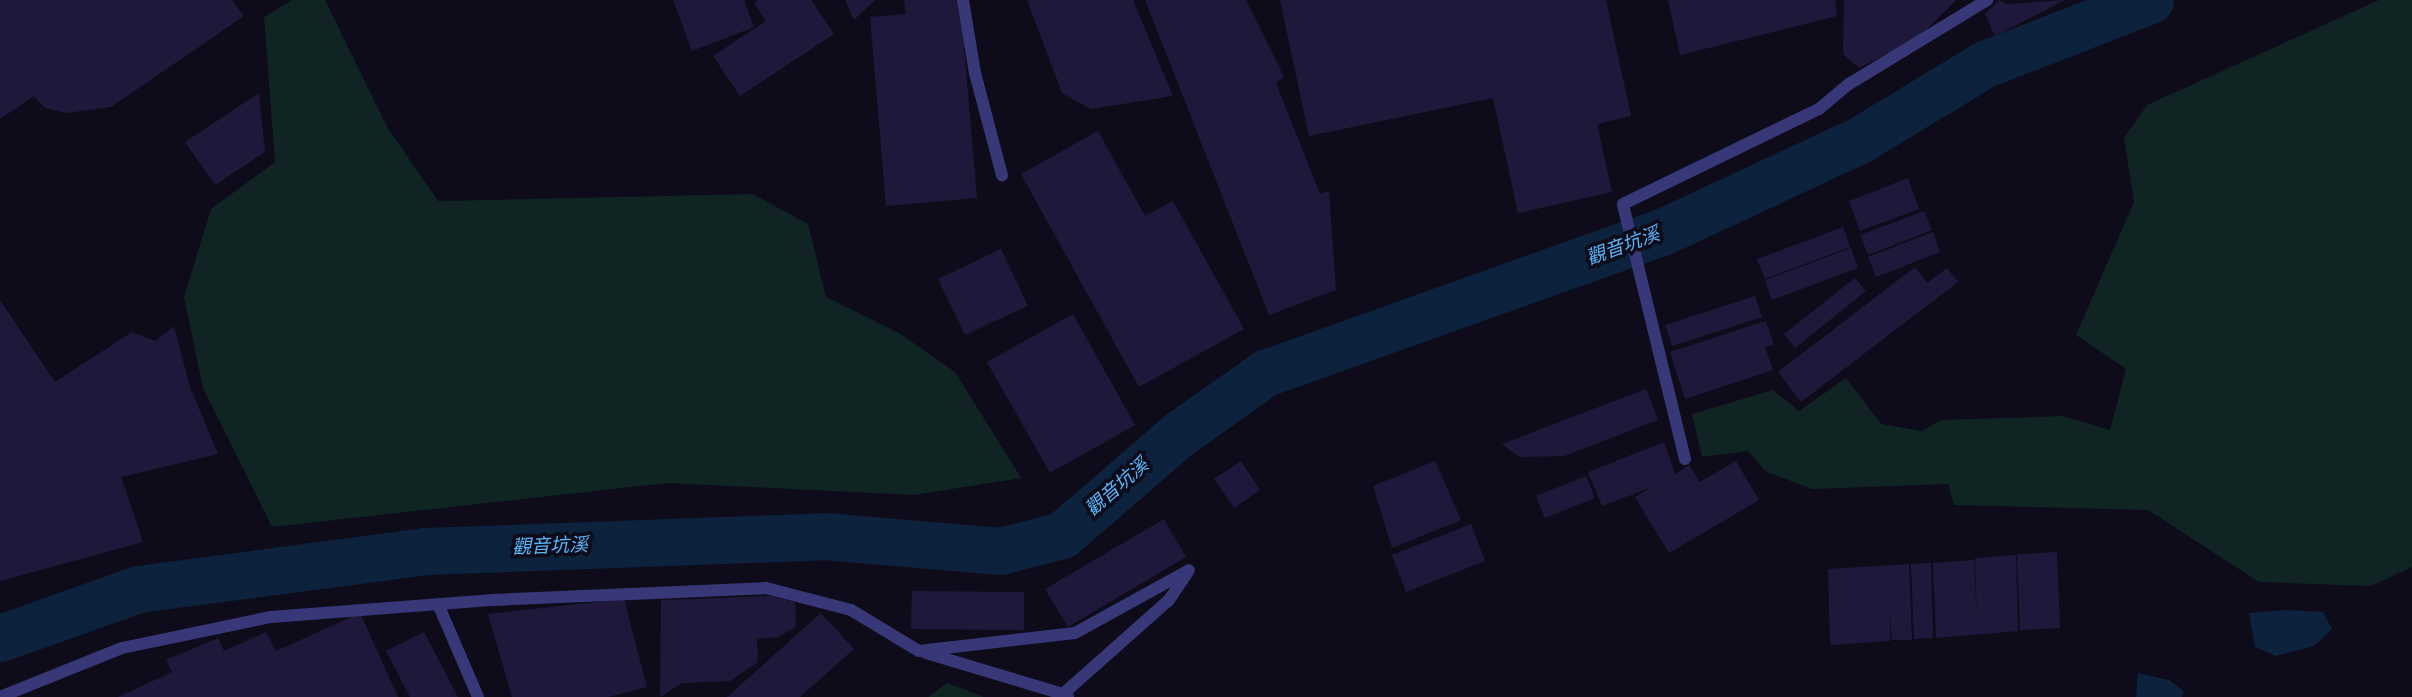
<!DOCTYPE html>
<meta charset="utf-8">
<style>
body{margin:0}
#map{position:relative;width:2412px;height:697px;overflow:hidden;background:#0e0c1b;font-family:"Open Sans","Noto Sans TC",sans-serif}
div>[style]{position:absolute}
.green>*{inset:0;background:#0f2423}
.water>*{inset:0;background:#0d223d}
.river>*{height:47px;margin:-23.5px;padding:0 23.5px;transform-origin:23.5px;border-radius:23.5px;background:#0d223d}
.building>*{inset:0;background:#1e193b}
.service>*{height:12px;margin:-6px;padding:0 6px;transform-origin:6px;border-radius:6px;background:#383878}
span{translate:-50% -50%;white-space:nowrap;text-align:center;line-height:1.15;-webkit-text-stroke:7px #0e0c1b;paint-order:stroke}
.water-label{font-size:19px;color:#5ab5f8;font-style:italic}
</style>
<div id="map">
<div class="green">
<i style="clip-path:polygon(292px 0,325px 0,387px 127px,438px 201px,753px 194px,808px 224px,826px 297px,899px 333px,955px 372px,1021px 478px,914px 495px,667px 483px,272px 527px,203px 388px,184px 297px,211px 209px,275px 162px,264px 17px)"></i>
<i style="clip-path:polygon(2379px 0,2412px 0,2412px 567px,2371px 586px,2259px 582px,2148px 510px,1954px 505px,1948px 484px,1812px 489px,1765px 471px,1748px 451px,1702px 457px,1692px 414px,1773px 390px,1799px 411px,1846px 378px,1881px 424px,1922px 431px,1941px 420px,2062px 416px,2110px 430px,2126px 369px,2076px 335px,2134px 202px,2124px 138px,2147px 105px)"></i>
<i style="clip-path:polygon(947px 683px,984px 697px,928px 697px)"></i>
</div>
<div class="water">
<i style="clip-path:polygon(2286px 610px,2323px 612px,2332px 629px,2314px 646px,2276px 656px,2255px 647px,2249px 613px)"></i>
<i style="clip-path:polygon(2138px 673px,2169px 680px,2184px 691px,2182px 697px,2136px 697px)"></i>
</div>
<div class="river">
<i style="left:0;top:638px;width:146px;rotate:-19.5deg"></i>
<i style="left:138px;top:589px;width:290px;rotate:-7.5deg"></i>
<i style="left:425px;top:551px;width:400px;rotate:-2.1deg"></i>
<i style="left:825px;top:536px;width:176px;rotate:4.9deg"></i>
<i style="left:1000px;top:551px;width:64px;rotate:-14.5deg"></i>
<i style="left:1062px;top:535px;width:155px;rotate:-40.8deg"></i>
<i style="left:1179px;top:434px;width:105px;rotate:-35.3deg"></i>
<i style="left:1265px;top:373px;width:421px;rotate:-19.6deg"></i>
<i style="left:1662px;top:232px;width:220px;rotate:-25deg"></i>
<i style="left:1861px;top:139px;width:145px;rotate:-31.2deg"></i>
<i style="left:1985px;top:64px;width:177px;rotate:-21.2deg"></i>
</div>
<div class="building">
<i style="clip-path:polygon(0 0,232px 0,244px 16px,111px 107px,66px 113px,45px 108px,34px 96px,0 119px)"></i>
<i style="clip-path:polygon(673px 0,744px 0,754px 27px,692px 51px)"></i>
<i style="clip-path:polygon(758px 0,811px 0,834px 34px,740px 96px,713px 56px,766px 21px,754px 3px)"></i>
<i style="clip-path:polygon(845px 0,875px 0,854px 20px)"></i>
<i style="clip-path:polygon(904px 0,960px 0,977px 198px,886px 206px,870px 17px,906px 14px)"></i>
<i style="clip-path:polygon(1027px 0,1133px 0,1173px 96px,1091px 109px,1062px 93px)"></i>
<i style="clip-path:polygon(1145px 0,1246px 0,1284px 77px,1276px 83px,1320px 194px,1329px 191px,1336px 290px,1269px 315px)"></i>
<i style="clip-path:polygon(1280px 0,1606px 0,1631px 116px,1597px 124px,1612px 192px,1518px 213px,1493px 98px,1309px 136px)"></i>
<i style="clip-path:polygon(1668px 0,1835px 0,1837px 16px,1680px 55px)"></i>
<i style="clip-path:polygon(1844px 0,1956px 0,1919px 37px,1859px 68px,1843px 54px)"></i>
<i style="clip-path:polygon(1999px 0,2007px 4px,2065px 0,1995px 36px,1985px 14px)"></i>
<i style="clip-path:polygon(259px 93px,265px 152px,215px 185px,185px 142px)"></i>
<i style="clip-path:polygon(1098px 131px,1145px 216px,1173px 201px,1244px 329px,1139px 387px,1021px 174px)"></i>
<i style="clip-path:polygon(1908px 178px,1919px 209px,1860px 231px,1849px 201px)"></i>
<i style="clip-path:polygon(1924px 211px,1932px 230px,1868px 255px,1860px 235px)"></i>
<i style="clip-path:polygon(1843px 227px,1850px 247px,1765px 279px,1757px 259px)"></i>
<i style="clip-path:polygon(1933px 232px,1940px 252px,1876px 277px,1868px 257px)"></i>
<i style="clip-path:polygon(1851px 248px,1858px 268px,1772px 300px,1765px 280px)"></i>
<i style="clip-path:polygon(1001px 249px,1028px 306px,965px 335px,938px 279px)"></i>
<i style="clip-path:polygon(1915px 267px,1927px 283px,1947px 268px,1958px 282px,1801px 402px,1778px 372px)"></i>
<i style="clip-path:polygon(1855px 278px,1866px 291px,1795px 348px,1784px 334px)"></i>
<i style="clip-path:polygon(1755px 296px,1762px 317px,1672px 346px,1665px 325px)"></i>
<i style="clip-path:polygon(0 300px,55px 382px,132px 332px,155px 341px,174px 326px,190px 387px,218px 454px,121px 477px,143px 542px,0 581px)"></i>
<i style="clip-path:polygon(1073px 314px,1135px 425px,1050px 473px,987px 362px)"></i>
<i style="clip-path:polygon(1766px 321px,1774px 345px,1765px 347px,1773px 370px,1685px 399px,1670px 352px)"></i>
<i style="clip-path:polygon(1646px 389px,1658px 420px,1564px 456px,1519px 457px,1502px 444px)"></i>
<i style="clip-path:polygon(1664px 442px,1675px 474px,1689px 465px,1700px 482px,1736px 461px,1759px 500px,1669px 553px,1635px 497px,1652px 487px,1602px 506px,1588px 472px)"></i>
<i style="clip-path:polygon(1241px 461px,1260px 490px,1234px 508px,1214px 479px)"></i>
<i style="clip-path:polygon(1435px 461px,1461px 520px,1392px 548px,1373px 486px)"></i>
<i style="clip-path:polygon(1586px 476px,1595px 498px,1545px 518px,1536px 496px)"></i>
<i style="clip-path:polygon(1164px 519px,1186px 557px,1068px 627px,1045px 589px)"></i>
<i style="clip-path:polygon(1471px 524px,1485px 561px,1406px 592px,1392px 555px)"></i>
<i style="clip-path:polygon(2057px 552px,2060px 628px,2020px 630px,2017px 554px)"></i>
<i style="clip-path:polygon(2016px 555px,2018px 631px,1936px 638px,1933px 563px,1974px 560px,1977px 621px,1975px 558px)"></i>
<i style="clip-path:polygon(1931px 563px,1933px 638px,1914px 639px,1911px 564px)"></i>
<i style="clip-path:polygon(1909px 564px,1912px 640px,1892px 640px,1890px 615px,1890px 641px,1830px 645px,1828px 569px)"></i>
<i style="clip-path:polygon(912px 591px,1024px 592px,1024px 630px,911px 629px)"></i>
<i style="clip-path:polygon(771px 596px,795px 602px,796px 627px,778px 637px,757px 639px,758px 662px,730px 681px,682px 683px,660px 697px,661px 600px)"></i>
<i style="clip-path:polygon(624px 599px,647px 687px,608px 697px,512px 697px,488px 614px)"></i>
<i style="clip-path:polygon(360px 613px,398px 697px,118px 697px,172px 672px,166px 660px,218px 638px,224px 651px,266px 632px,276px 651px)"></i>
<i style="clip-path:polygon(821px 613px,854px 649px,800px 697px,727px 697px)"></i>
<i style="clip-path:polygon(424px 632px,449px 680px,458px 697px,410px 697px,386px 651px)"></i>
</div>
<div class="service">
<i style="left:963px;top:0;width:74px;rotate:80.7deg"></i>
<i style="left:975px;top:73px;width:106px;rotate:75.2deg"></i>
<i style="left:1685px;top:459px;width:262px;rotate:-103.7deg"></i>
<i style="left:1623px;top:204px;width:218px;rotate:-25.9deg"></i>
<i style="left:1819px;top:109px;width:39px;rotate:-40deg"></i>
<i style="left:1849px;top:84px;width:162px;rotate:-31.3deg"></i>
<i style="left:438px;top:604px;width:101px;rotate:66.7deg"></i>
<i style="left:926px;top:653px;width:143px;rotate:16.7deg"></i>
<i style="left:0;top:697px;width:131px;rotate:-21.9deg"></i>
<i style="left:122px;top:648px;width:152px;rotate:-11.8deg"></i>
<i style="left:271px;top:617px;width:223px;rotate:-4.4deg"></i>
<i style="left:493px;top:600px;width:273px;rotate:-2.5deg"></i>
<i style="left:766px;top:588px;width:88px;rotate:14.5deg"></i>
<i style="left:851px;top:610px;width:79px;rotate:31.1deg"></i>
<i style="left:919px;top:651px;width:157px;rotate:-6.6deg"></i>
<i style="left:1075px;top:633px;width:130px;rotate:-28.9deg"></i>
<i style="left:1068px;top:697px;width:6px;rotate:-149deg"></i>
<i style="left:1063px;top:694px;width:142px;rotate:-41.6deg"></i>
<i style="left:1169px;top:600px;width:32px;rotate:-56deg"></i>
</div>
<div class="water-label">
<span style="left:1623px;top:246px;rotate:-20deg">觀音坑溪</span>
<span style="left:1117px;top:487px;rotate:-41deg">觀音坑溪</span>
<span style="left:550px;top:546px;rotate:-2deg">觀音坑溪</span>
</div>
</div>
